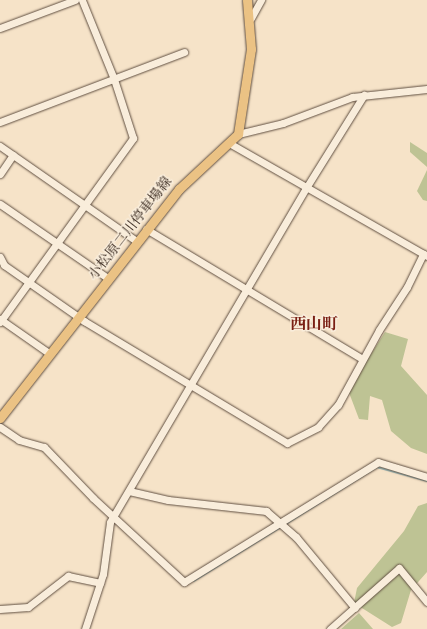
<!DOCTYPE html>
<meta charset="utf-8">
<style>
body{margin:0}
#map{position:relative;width:427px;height:629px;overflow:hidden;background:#f6e3c8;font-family:Vollkorn,"Noto Serif JP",serif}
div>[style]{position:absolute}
.green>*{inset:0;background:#bec394}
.stream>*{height:1.5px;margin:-0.75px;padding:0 0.75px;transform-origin:0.75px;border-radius:0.75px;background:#9ebdbc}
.roads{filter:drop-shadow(0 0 1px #604f41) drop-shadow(0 0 1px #604f41)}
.minor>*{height:7px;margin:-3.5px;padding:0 3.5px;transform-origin:3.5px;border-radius:3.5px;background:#f9eddb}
.major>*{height:9px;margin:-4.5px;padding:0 4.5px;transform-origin:4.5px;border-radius:4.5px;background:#ebc284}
span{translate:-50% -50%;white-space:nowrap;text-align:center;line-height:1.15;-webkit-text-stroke:3px #f9eddb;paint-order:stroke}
.street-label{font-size:14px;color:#2e1e14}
.quarter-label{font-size:16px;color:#7a1f14;font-weight:700}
</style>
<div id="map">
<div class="green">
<i style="clip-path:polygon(410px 142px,427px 153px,427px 167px,410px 152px)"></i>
<i style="clip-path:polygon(427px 170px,427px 201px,423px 200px,417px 191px)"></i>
<i style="clip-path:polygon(385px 332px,408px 339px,401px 366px,427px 395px,427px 454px,411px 448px,391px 431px,382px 400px,370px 396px,368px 420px,359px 419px,348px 390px)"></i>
<i style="clip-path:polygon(427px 503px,427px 572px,411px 590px,401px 623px,392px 627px,354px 603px,357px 588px,404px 531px,418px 506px)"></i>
<i style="clip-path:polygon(359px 613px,373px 629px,341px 629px)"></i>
</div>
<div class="stream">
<i style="left:286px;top:524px;width:107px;rotate:-32.1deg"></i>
<i style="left:377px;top:467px;width:52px;rotate:15.6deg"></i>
<i style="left:194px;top:581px;width:102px;rotate:-31.8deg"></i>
</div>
<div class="roads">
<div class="minor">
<i style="left:251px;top:18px;width:21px;rotate:-61deg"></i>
<i style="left:0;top:28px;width:80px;rotate:-20.5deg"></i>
<i style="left:0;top:122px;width:197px;rotate:-20.8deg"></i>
<i style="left:238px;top:134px;width:46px;rotate:-13.7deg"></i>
<i style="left:283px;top:123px;width:74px;rotate:-20.6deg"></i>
<i style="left:352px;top:97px;width:75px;rotate:-6.1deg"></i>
<i style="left:229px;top:143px;width:228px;rotate:29.7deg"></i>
<i style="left:0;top:146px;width:166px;rotate:34.9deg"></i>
<i style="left:0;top:174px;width:23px;rotate:-56deg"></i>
<i style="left:0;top:204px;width:132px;rotate:34.5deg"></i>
<i style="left:146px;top:229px;width:252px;rotate:31deg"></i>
<i style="left:0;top:257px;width:9px;rotate:63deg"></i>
<i style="left:4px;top:265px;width:98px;rotate:35deg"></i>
<i style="left:84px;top:321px;width:237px;rotate:31deg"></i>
<i style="left:287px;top:443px;width:35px;rotate:-27deg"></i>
<i style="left:318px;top:427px;width:30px;rotate:-48deg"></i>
<i style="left:338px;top:405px;width:85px;rotate:-61.3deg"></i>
<i style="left:379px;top:330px;width:51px;rotate:-56.9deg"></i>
<i style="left:407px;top:287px;width:37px;rotate:-64deg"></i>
<i style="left:0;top:319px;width:61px;rotate:35deg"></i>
<i style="left:0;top:322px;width:227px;rotate:-54.1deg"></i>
<i style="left:133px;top:138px;width:62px;rotate:-107.9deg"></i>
<i style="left:114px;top:79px;width:85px;rotate:-112.1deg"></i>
<i style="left:0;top:427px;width:23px;rotate:34deg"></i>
<i style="left:19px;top:440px;width:26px;rotate:16deg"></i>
<i style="left:44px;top:447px;width:71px;rotate:46.1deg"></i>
<i style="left:93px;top:498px;width:124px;rotate:42.7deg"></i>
<i style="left:184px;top:582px;width:228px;rotate:-31.7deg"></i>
<i style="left:378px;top:462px;width:51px;rotate:17deg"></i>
<i style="left:129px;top:491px;width:40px;rotate:13deg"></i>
<i style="left:168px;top:500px;width:99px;rotate:6.4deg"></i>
<i style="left:266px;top:511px;width:40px;rotate:41deg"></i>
<i style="left:296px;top:537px;width:92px;rotate:50.3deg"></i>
<i style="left:0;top:609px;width:28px;rotate:-4deg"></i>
<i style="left:28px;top:607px;width:51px;rotate:-37.8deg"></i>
<i style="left:68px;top:576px;width:33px;rotate:12deg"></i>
<i style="left:85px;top:629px;width:58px;rotate:-71.9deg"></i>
<i style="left:103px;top:574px;width:52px;rotate:-82.3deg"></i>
<i style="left:110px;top:522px;width:387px;rotate:-59.6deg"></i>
<i style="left:306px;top:188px;width:110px;rotate:-58.1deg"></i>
<i style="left:330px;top:629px;width:92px;rotate:-41.5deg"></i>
<i style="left:399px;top:568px;width:44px;rotate:50.5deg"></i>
</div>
<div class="major">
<i style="left:0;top:418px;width:291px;rotate:-52deg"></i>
<i style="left:179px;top:189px;width:81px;rotate:-43deg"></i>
<i style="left:238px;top:134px;width:86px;rotate:-81.3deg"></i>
<i style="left:251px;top:49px;width:49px;rotate:-94.7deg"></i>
</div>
</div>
<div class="street-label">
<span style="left:131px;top:229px;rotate:-52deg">小松原二川停車場線</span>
</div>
<div class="quarter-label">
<span style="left:314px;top:325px">西山町</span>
</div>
</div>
